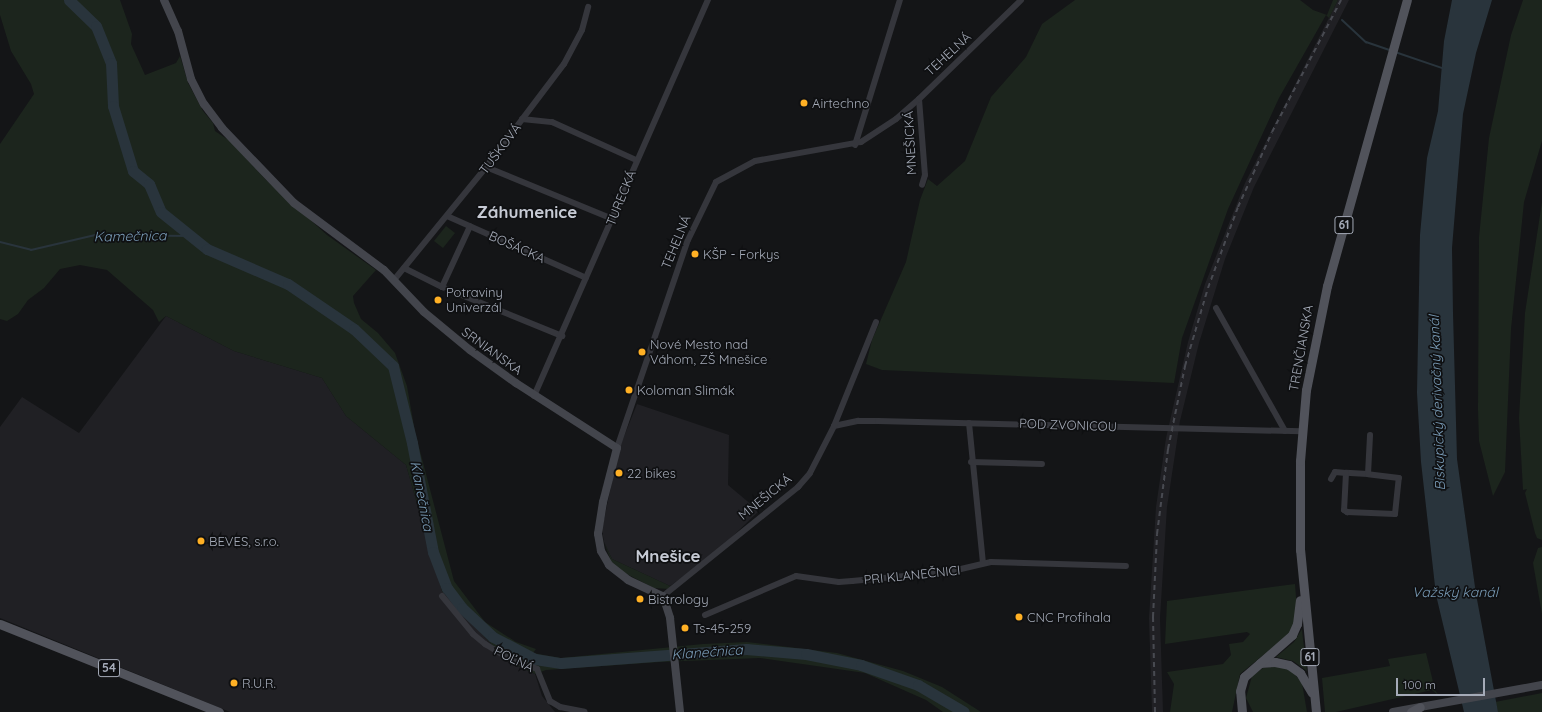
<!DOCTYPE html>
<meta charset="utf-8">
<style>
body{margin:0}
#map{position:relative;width:1542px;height:712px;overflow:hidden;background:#141517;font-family:Quicksand,sans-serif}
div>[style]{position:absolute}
.built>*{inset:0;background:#202024}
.green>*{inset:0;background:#1c251d}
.water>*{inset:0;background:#29343c}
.stream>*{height:2px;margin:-1px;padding:0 1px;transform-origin:1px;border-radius:1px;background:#29343c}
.river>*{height:11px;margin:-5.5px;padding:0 5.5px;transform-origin:5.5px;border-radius:5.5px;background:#29343c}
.street>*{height:6px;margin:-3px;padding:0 3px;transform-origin:3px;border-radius:3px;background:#35363c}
.secondary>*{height:8px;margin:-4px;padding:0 4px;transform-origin:4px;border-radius:4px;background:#43454c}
.primary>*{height:9px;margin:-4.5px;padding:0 4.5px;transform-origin:4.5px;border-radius:4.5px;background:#51535b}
.rail>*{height:2px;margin-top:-1px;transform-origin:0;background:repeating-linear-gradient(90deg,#484a51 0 5px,transparent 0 9px)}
.dots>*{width:11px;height:11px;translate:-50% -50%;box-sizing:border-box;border:2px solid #0f1012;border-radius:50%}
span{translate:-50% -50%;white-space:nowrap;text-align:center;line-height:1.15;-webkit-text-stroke:3.5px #0f1012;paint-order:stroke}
.shield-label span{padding:1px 3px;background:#0f1012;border:1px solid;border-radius:3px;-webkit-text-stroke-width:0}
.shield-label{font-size:12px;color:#a5abb8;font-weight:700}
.street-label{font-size:13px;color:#a5abb8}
.poi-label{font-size:13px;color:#a5abb8}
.left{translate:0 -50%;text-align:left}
.water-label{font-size:14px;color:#799bb6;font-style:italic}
.district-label{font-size:17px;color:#c6cad4;font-weight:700}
.scale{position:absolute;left:1396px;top:678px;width:89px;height:18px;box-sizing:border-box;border:2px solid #a5abb8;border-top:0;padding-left:5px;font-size:12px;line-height:14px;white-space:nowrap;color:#a5abb8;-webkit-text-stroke:3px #0f1012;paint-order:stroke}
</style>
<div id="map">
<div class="built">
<i style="clip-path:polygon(1338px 0,1349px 0,1254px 187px,1225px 259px,1199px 343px,1180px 421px,1167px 507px,1160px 618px,1163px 712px,1152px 712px,1149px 618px,1156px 507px,1166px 438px,1188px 342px,1205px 284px,1245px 183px)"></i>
<i style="clip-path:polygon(166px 316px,234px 351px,322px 378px,346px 416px,406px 465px,442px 591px,507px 661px,535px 674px,542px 696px,555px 712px,230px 712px,0 618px,0 427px,22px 397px,79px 433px)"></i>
<i style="clip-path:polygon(637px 404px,729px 435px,728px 485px,759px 511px,713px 555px,670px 586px,612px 559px,604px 542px,602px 529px,619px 449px)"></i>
</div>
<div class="green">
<i style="clip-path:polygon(0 0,120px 0,132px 34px,131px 44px,145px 75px,176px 63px,180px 56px,188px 83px,203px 111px,213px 123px,215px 131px,230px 141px,265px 179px,327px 235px,376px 270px,353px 296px,354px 303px,361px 319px,378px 333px,395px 353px,407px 386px,415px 432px,454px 581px,485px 622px,516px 642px,536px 649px,533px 653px,561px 658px,703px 644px,747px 642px,837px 653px,903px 671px,942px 687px,981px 712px,943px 712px,926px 700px,865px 673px,760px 658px,660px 662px,546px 670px,535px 674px,507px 661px,442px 591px,406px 465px,346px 416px,322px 378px,234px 351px,166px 316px,159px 322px,153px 310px,107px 270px,80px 265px,60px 269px,44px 288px,28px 300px,18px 314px,7px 321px,0 319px,0 144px,34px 94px,31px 84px,11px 51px,0 15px)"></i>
<i style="clip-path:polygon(1075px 0,1300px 0,1313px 10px,1327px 15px,1333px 0,1338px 0,1329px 18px,1326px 15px,1279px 98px,1228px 209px,1182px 338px,1174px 383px,882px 370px,866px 364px,872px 340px,906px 262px,920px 200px,928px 179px,937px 186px,965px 161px,991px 97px,1026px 57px,1042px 24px)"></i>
<i style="clip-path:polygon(1523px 0,1542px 0,1542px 141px,1524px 202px,1511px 329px,1505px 472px,1493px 496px,1479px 441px,1478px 409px,1479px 237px,1489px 138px,1511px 35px)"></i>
<i style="clip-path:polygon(1542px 202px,1542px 540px,1537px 538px,1535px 533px,1525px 493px,1527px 489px,1523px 490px,1519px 418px,1525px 313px)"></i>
<i style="clip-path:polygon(446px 226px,455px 233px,443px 248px,434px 241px)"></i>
<i style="clip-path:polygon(604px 542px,612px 559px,670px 586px,669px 589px,654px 588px,617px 569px,611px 561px)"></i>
<i style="clip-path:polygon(1542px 547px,1542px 614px,1533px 563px,1538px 548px)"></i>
<i style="clip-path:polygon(1295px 584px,1297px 610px,1293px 631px,1240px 674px,1232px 712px,1170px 712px,1174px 684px,1167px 672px,1223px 664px,1231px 655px,1229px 644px,1243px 642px,1250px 634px,1247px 632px,1165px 644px,1167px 601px)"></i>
<i style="clip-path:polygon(1302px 629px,1303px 639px,1307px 671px,1293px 661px,1276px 657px,1294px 642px)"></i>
<i style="clip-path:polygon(1426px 653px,1435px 690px,1439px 696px,1432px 690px,1336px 712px,1325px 712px,1322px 678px,1390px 666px,1388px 659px)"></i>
<i style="clip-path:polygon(1280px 666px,1293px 672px,1302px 683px,1307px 712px,1253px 712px,1246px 698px,1252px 676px,1263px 668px)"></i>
<i style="clip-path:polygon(1542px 693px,1542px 712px,1498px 712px,1495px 702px)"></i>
</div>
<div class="water">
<i style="clip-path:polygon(1452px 0,1492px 0,1476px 53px,1463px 114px,1452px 248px,1453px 313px,1457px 459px,1476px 594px,1498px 712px,1464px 712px,1436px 595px,1421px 462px,1417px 393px,1420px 235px,1427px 158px,1438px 111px,1444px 41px)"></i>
</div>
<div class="stream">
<i style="left:1342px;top:20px;width:33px;rotate:43deg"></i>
<i style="left:1366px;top:42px;width:24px;rotate:19deg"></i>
<i style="left:1395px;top:52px;width:50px;rotate:18.8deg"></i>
<i style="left:0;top:242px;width:32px;rotate:14deg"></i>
<i style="left:31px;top:250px;width:66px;rotate:-13.2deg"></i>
<i style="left:95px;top:235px;width:96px;rotate:0.6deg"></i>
</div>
<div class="river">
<i style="left:69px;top:0;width:37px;rotate:44deg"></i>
<i style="left:96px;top:26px;width:40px;rotate:68deg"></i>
<i style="left:111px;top:63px;width:43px;rotate:87.3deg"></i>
<i style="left:113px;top:106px;width:68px;rotate:72.9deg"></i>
<i style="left:133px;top:171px;width:21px;rotate:39deg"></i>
<i style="left:149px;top:184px;width:30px;rotate:67deg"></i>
<i style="left:161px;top:212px;width:59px;rotate:38.8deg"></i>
<i style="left:207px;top:249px;width:88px;rotate:23.4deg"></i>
<i style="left:288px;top:284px;width:80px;rotate:34.3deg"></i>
<i style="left:354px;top:329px;width:54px;rotate:43.5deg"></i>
<i style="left:393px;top:366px;width:79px;rotate:76.1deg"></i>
<i style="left:412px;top:443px;width:111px;rotate:79.1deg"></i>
<i style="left:433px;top:552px;width:39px;rotate:69deg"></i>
<i style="left:447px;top:588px;width:25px;rotate:53deg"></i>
<i style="left:462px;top:608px;width:42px;rotate:43.1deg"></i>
<i style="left:493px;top:637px;width:47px;rotate:27.6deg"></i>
<i style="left:535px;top:659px;width:26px;rotate:9deg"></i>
<i style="left:561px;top:663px;width:186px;rotate:-4.3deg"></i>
<i style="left:746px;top:649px;width:60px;rotate:4.8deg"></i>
<i style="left:806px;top:654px;width:56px;rotate:11.3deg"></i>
<i style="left:861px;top:665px;width:60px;rotate:19.3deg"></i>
<i style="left:918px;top:685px;width:53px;rotate:30.4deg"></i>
</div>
<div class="street">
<i style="left:919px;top:99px;width:76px;rotate:85.5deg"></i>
<i style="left:925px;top:175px;width:10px;rotate:107deg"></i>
<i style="left:522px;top:119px;width:30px;rotate:6deg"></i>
<i style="left:552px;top:122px;width:92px;rotate:24.3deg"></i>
<i style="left:855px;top:145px;width:152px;rotate:-72.8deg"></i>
<i style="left:486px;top:167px;width:137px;rotate:22.3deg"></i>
<i style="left:447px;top:216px;width:152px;rotate:24deg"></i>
<i style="left:404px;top:268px;width:42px;rotate:26.6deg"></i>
<i style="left:442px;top:287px;width:130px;rotate:22.2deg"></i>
<i style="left:394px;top:280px;width:146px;rotate:-50.8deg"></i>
<i style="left:486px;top:167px;width:129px;rotate:-52.9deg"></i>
<i style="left:564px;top:64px;width:38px;rotate:-62deg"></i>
<i style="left:582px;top:30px;width:24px;rotate:-75deg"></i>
<i style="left:442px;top:287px;width:67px;rotate:-65.3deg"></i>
<i style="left:1216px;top:308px;width:141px;rotate:60.7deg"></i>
<i style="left:534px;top:396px;width:433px;rotate:-66.3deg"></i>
<i style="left:969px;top:423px;width:141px;rotate:84.3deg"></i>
<i style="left:834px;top:426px;width:25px;rotate:-12deg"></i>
<i style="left:858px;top:421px;width:20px"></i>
<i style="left:878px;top:421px;width:424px;rotate:1.4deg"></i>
<i style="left:617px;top:448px;width:220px;rotate:-71.2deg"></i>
<i style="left:688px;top:240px;width:64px;rotate:-64.2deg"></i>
<i style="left:716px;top:182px;width:44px;rotate:-28.3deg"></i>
<i style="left:755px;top:161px;width:108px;rotate:-10.2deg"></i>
<i style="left:861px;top:142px;width:42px;rotate:-33.3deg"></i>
<i style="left:896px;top:119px;width:30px;rotate:-41deg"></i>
<i style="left:919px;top:99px;width:142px;rotate:-44.1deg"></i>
<i style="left:971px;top:462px;width:71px;rotate:1.6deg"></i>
<i style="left:1368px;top:474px;width:22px;rotate:-177deg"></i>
<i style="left:1346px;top:473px;width:37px;rotate:93deg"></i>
<i style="left:1344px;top:510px;width:4px;rotate:34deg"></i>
<i style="left:1347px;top:512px;width:48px;rotate:2.4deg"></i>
<i style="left:1395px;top:514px;width:36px;rotate:-84deg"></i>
<i style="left:1399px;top:478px;width:31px;rotate:-173deg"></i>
<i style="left:1368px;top:474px;width:39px;rotate:-87deg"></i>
<i style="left:1331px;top:479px;width:8px;rotate:-60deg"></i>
<i style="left:1335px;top:472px;width:11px;rotate:5deg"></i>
<i style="left:442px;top:596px;width:49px;rotate:50.8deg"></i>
<i style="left:473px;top:634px;width:16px;rotate:40deg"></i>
<i style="left:485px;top:644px;width:29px;rotate:31deg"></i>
<i style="left:510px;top:659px;width:29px;rotate:20deg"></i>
<i style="left:537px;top:669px;width:35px;rotate:68deg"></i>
<i style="left:550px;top:701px;width:12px;rotate:31deg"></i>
<i style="left:560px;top:707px;width:25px;rotate:11deg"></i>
<i style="left:663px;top:596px;width:174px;rotate:-38.9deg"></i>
<i style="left:798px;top:487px;width:18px;rotate:-49deg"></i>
<i style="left:810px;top:473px;width:53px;rotate:-62.9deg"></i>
<i style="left:834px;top:426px;width:112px;rotate:-68deg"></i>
<i style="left:705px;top:615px;width:99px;rotate:-23.2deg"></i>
<i style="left:796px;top:576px;width:43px;rotate:7.9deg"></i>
<i style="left:839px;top:582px;width:13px;rotate:-4deg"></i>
<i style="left:852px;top:581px;width:96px;rotate:-5.4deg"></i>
<i style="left:948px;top:572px;width:44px;rotate:-13.1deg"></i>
<i style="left:991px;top:562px;width:135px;rotate:1.7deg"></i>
</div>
<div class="secondary">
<i style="left:164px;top:0;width:34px;rotate:66deg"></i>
<i style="left:178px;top:31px;width:50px;rotate:74.8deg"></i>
<i style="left:191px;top:79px;width:28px;rotate:63deg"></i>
<i style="left:204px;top:104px;width:30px;rotate:53deg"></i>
<i style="left:222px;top:128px;width:104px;rotate:46.2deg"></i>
<i style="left:294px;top:203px;width:112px;rotate:36.7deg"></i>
<i style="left:384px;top:270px;width:58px;rotate:46.4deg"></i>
<i style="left:424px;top:312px;width:60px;rotate:39.6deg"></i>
<i style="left:470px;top:350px;width:57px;rotate:35.7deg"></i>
<i style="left:516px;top:383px;width:120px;rotate:32.8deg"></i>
<i style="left:617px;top:448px;width:56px;rotate:104.5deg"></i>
<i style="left:603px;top:502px;width:32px;rotate:99deg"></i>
<i style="left:598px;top:534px;width:17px;rotate:80deg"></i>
<i style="left:601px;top:551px;width:16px;rotate:60deg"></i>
<i style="left:609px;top:565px;width:24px;rotate:38deg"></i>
<i style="left:628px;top:580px;width:38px;rotate:25deg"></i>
<i style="left:663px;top:596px;width:23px;rotate:72deg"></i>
<i style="left:670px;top:618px;width:95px;rotate:83.9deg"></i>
<i style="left:1393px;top:712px;width:151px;rotate:-10.3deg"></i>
</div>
<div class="primary">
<i style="left:0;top:624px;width:236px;rotate:21.9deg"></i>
<i style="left:1260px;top:663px;width:15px;rotate:-4deg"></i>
<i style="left:1275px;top:662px;width:14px;rotate:12deg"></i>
<i style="left:1289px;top:665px;width:14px;rotate:36deg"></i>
<i style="left:1300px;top:673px;width:23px;rotate:59deg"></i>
<i style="left:1242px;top:712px;width:21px;rotate:-95deg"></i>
<i style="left:1240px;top:691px;width:15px;rotate:-74deg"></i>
<i style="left:1244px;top:677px;width:64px;rotate:-41.2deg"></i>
<i style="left:1292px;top:635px;width:12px;rotate:-66deg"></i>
<i style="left:1297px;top:624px;width:24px;rotate:-83deg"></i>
<i style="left:1316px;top:712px;width:163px;rotate:-95.6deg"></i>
<i style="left:1300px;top:550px;width:89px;rotate:-90deg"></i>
<i style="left:1300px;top:461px;width:71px;rotate:-85.2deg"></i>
<i style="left:1306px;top:390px;width:106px;rotate:-78.6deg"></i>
<i style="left:1327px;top:286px;width:297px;rotate:-74.4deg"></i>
<i style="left:1411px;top:712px;width:10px;rotate:-29deg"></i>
</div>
<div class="rail">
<i style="left:1155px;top:712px;width:95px;rotate:-91.2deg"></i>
<i style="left:1153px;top:617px;width:83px;rotate:-87.2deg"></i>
<i style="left:1157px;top:534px;width:86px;rotate:-82.6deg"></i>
<i style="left:1168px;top:449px;width:85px;rotate:-78.4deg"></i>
<i style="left:1185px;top:366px;width:81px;rotate:-73.6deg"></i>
<i style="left:1208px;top:288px;width:86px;rotate:-69.7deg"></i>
<i style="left:1238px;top:207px;width:82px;rotate:-65.6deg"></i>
<i style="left:1272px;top:132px;width:149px;rotate:-62.4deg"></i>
</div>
<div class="dots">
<i style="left:804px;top:103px;background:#ffb024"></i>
<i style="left:695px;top:254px;background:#ffb024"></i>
<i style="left:438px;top:300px;background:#ffb024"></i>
<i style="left:642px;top:352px;background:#ffb024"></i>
<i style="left:629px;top:390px;background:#ffb024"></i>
<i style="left:619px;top:473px;background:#ffb024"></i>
<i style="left:201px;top:541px;background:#ffb024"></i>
<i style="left:640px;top:599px;background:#ffb024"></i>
<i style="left:1019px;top:617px;background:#ffb024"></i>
<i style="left:685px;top:628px;background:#ffb024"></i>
<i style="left:234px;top:683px;background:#ffb024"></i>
</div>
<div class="shield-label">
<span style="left:1344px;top:225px">61</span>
<span style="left:1310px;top:657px">61</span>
<span style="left:109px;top:668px">54</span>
</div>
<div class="street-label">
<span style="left:948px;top:54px;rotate:-43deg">TEHELNÁ</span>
<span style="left:910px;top:143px;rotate:-93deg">MNEŠICKÁ</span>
<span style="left:500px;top:149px;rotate:-53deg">TUŠKOVÁ</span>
<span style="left:621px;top:198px;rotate:-68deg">TURECKÁ</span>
<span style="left:676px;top:242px;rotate:-68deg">TEHELNÁ</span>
<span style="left:517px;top:247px;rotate:24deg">BOŠÁCKA</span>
<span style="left:1301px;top:348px;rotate:-80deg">TRENČIANSKA</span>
<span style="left:492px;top:351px;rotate:36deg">SRNIANSKA</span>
<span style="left:1068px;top:425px;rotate:2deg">POD ZVONICOU</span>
<span style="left:765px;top:497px;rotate:-39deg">MNEŠICKÁ</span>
<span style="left:912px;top:575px;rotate:-6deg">PRI KLANEČNICI</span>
<span style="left:514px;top:659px;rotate:26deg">POĽNÁ</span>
</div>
<div class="poi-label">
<span class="left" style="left:812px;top:103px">Airtechno</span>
<span class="left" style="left:703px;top:254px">KŠP - Forkys</span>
<span class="left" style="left:446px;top:300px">Potraviny<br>Univerzál</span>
<span class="left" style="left:650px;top:352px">Nové Mesto nad<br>Váhom, ZŠ Mnešice</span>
<span class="left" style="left:637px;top:390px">Koloman Slimák</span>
<span class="left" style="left:627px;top:473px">22 bikes</span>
<span class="left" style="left:209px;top:541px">BEVES, s.r.o.</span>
<span class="left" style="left:648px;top:599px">Bistrology</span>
<span class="left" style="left:1027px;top:617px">CNC Profihala</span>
<span class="left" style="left:693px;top:628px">Ts-45-259</span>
<span class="left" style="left:242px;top:683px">R.U.R.</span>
</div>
<div class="water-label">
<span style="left:130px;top:236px;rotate:-1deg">Kamečnica</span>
<span style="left:1437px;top:403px;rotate:-92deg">Biskupický derivačný kanál</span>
<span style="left:422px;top:496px;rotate:79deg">Klanečnica</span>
<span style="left:1455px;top:592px">Važský kanál</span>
<span style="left:707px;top:652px;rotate:-4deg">Klanečnica</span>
</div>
<div class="district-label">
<span style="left:527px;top:212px">Záhumenice</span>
<span style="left:668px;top:556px">Mnešice</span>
</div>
<div class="scale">100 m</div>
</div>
